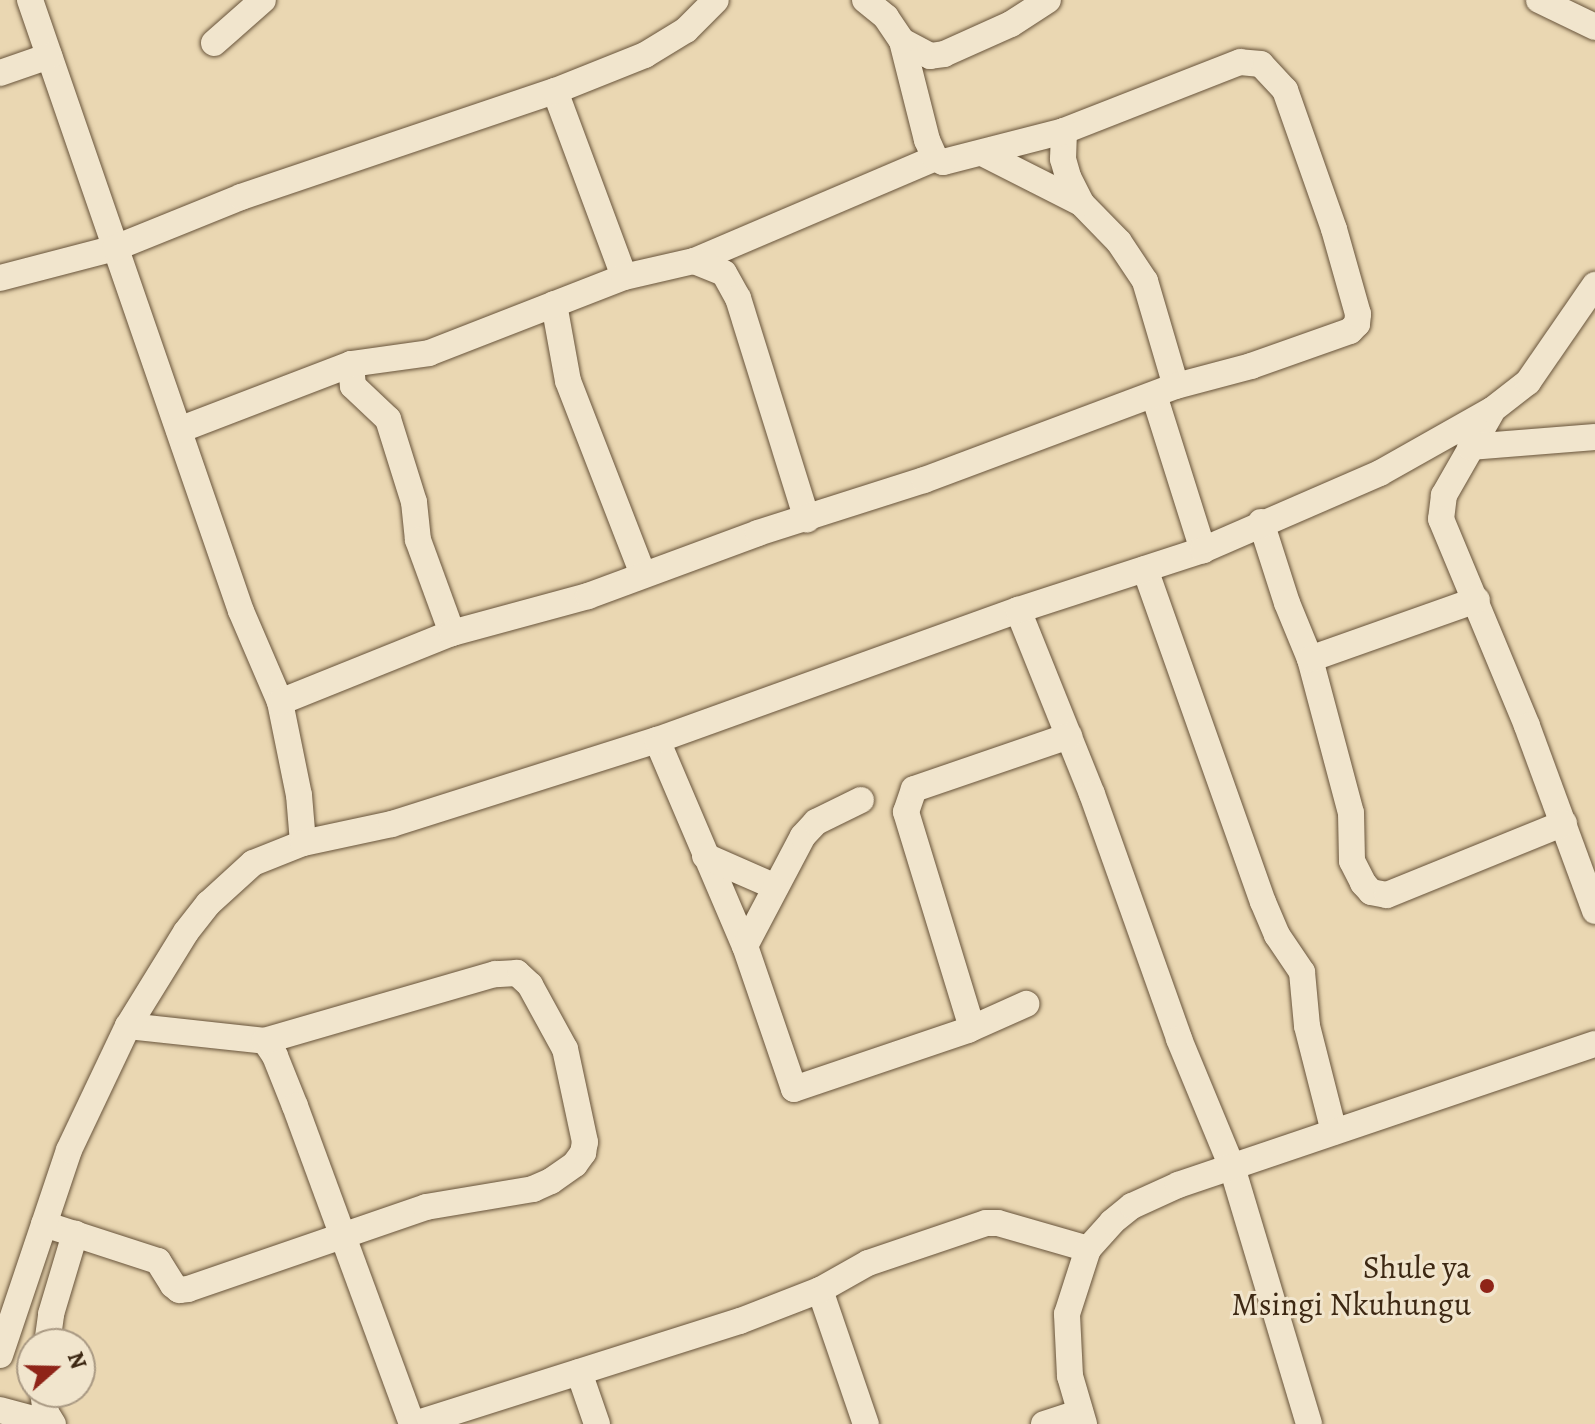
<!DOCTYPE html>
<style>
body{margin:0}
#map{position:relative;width:1595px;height:1424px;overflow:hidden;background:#ead7b2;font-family:Alegreya,serif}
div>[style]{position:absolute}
.roads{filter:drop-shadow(0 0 2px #68543b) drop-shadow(0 0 2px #68543b)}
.minor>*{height:26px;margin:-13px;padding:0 13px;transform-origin:13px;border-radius:13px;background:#f1e5cd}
.dots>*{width:22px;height:22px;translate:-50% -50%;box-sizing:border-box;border:4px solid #f1e5cd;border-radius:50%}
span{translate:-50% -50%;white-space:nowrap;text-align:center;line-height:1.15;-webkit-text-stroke:6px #f1e5cd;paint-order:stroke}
.poi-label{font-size:32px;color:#3d2813}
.right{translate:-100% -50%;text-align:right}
.north{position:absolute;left:16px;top:1328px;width:80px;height:80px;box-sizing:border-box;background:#f1e5cd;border:2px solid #a99983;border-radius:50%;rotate:70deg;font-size:22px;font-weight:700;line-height:32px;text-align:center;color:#3d2813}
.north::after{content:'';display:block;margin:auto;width:28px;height:36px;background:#8f2418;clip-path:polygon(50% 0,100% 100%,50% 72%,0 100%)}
</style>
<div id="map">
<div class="roads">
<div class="minor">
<i style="left:30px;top:0;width:646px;rotate:70.95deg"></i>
<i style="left:241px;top:611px;width:99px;rotate:66.8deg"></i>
<i style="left:280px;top:702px;width:95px;rotate:78.5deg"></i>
<i style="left:299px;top:795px;width:48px;rotate:85.2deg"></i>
<i style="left:1539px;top:0;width:62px;rotate:25.7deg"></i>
<i style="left:902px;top:41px;width:32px;rotate:28deg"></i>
<i style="left:930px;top:56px;width:14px;rotate:-8deg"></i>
<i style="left:944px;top:54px;width:73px;rotate:-24.1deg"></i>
<i style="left:1011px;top:24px;width:44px;rotate:-33deg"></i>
<i style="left:214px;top:43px;width:65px;rotate:-41.3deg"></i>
<i style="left:0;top:73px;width:52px;rotate:-19.1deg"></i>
<i style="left:555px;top:91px;width:198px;rotate:69.6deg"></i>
<i style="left:1064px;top:131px;width:28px;rotate:92deg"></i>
<i style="left:1063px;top:159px;width:19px;rotate:74deg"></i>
<i style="left:1068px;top:177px;width:29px;rotate:63deg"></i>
<i style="left:1081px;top:203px;width:54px;rotate:45.7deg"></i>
<i style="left:1119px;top:242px;width:47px;rotate:56.3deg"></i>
<i style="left:1145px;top:281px;width:109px;rotate:73.6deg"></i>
<i style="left:982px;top:153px;width:111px;rotate:26.8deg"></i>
<i style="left:694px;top:261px;width:262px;rotate:-23.1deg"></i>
<i style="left:0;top:278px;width:119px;rotate:-14.6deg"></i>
<i style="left:115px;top:248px;width:136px;rotate:-22deg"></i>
<i style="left:241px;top:197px;width:331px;rotate:-18.7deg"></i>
<i style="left:555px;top:91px;width:97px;rotate:-21.8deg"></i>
<i style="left:645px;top:55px;width:48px;rotate:-31.4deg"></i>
<i style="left:686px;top:30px;width:42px;rotate:-45deg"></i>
<i style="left:554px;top:304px;width:78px;rotate:79.7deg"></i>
<i style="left:568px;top:381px;width:207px;rotate:68.8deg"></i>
<i style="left:351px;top:364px;width:22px;rotate:85deg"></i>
<i style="left:353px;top:386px;width:48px;rotate:43.3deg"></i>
<i style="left:388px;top:419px;width:87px;rotate:72.6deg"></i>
<i style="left:414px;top:502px;width:38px;rotate:84deg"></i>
<i style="left:418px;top:540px;width:99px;rotate:69.9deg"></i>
<i style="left:1154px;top:395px;width:163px;rotate:72.5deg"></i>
<i style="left:1491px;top:413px;width:95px;rotate:119.8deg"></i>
<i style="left:1444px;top:495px;width:24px;rotate:97deg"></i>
<i style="left:1441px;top:519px;width:224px;rotate:67.4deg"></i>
<i style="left:1527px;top:726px;width:197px;rotate:69.8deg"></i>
<i style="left:179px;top:430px;width:184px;rotate:-21deg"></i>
<i style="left:351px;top:364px;width:79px;rotate:-8deg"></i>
<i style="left:429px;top:353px;width:209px;rotate:-21.3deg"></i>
<i style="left:624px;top:277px;width:72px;rotate:-12.9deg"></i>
<i style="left:694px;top:261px;width:32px;rotate:22deg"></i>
<i style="left:724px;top:273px;width:29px;rotate:61deg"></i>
<i style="left:738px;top:298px;width:232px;rotate:72.7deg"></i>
<i style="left:1470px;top:447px;width:125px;rotate:-4.6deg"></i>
<i style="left:1261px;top:522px;width:85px;rotate:72.2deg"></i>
<i style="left:1287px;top:603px;width:61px;rotate:67.7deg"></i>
<i style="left:1310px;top:659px;width:159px;rotate:75.1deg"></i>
<i style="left:1351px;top:813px;width:48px;rotate:88.8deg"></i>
<i style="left:1352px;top:861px;width:25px;rotate:63deg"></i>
<i style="left:1363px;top:883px;width:12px;rotate:48deg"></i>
<i style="left:1371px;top:892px;width:16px;rotate:11deg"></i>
<i style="left:1387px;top:895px;width:191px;rotate:-22.1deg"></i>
<i style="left:1145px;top:569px;width:353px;rotate:70.5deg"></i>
<i style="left:1263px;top:902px;width:36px;rotate:67deg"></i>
<i style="left:1277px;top:935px;width:45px;rotate:56deg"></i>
<i style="left:1302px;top:972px;width:54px;rotate:84.7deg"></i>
<i style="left:1307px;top:1026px;width:109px;rotate:75.7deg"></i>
<i style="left:1018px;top:610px;width:198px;rotate:68.1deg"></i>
<i style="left:1092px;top:794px;width:260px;rotate:70.4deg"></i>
<i style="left:1179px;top:1039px;width:139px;rotate:67.5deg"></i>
<i style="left:1232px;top:1167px;width:268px;rotate:73.3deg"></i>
<i style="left:1310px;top:659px;width:177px;rotate:-19.5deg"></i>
<i style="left:280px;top:702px;width:185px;rotate:-21.9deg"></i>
<i style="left:452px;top:633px;width:141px;rotate:-15.2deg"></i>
<i style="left:588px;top:596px;width:181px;rotate:-20.3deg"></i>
<i style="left:758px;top:533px;width:174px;rotate:-17.7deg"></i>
<i style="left:924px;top:480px;width:269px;rotate:-20.5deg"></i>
<i style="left:1176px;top:386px;width:78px;rotate:-14.9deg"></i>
<i style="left:1251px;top:366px;width:105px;rotate:-19.5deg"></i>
<i style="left:1350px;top:331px;width:10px;rotate:-45deg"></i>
<i style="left:1357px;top:324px;width:10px;rotate:-84deg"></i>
<i style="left:1358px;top:314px;width:88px;rotate:-105.8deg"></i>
<i style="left:1334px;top:229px;width:147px;rotate:-109.4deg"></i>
<i style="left:1285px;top:90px;width:35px;rotate:-133deg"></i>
<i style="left:1261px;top:64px;width:21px;rotate:-175deg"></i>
<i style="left:1240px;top:62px;width:189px;rotate:158.6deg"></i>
<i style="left:1064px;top:131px;width:125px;rotate:165.6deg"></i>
<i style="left:943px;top:162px;width:9px;rotate:-153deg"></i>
<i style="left:935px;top:158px;width:20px;rotate:-114deg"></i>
<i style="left:927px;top:140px;width:102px;rotate:-104.2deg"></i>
<i style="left:902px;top:41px;width:29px;rotate:-124deg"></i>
<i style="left:886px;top:17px;width:27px;rotate:-141deg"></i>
<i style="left:657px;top:740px;width:224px;rotate:66.9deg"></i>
<i style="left:745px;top:946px;width:151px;rotate:71.1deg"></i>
<i style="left:794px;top:1089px;width:184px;rotate:-18.7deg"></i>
<i style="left:968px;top:1030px;width:64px;rotate:-24.1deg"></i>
<i style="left:705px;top:856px;width:77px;rotate:23.6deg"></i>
<i style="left:745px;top:946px;width:124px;rotate:-62.2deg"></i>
<i style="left:803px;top:836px;width:19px;rotate:-47deg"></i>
<i style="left:816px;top:822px;width:50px;rotate:-26.1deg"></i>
<i style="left:128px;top:1026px;width:138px;rotate:6.2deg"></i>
<i style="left:265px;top:1041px;width:18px;rotate:56deg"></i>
<i style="left:275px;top:1056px;width:54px;rotate:68.2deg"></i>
<i style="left:295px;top:1106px;width:339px;rotate:69.8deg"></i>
<i style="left:972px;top:1028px;width:226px;rotate:-107deg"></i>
<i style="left:906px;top:812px;width:24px;rotate:-71deg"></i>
<i style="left:914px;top:789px;width:164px;rotate:-18.9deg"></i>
<i style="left:44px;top:1224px;width:120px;rotate:18deg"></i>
<i style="left:158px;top:1261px;width:28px;rotate:58deg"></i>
<i style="left:173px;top:1285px;width:8px;rotate:40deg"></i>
<i style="left:179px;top:1290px;width:9px;rotate:-6deg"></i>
<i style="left:188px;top:1289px;width:252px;rotate:-19deg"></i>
<i style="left:426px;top:1207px;width:109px;rotate:-9.5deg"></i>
<i style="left:533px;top:1189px;width:20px;rotate:-24deg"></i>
<i style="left:551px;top:1181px;width:29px;rotate:-35deg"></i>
<i style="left:575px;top:1164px;width:14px;rotate:-54deg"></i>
<i style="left:583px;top:1153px;width:11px;rotate:-80deg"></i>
<i style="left:585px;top:1142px;width:95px;rotate:-102.1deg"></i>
<i style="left:565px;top:1049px;width:73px;rotate:-118.7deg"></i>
<i style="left:530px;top:985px;width:18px;rotate:-137deg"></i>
<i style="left:517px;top:973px;width:22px;rotate:177deg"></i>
<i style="left:495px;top:974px;width:240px;rotate:163.8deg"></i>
<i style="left:820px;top:1290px;width:142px;rotate:71.1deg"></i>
<i style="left:47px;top:1344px;width:30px;rotate:-82deg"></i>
<i style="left:51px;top:1314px;width:84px;rotate:-73.3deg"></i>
<i style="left:0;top:1355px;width:216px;rotate:-71.4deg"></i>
<i style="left:69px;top:1150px;width:137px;rotate:-64.6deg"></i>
<i style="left:128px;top:1026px;width:110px;rotate:-58.3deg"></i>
<i style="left:186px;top:932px;width:36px;rotate:-52deg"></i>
<i style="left:208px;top:904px;width:61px;rotate:-42.3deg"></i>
<i style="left:253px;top:863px;width:54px;rotate:-21.8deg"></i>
<i style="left:303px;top:843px;width:91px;rotate:-12.1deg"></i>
<i style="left:392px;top:824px;width:278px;rotate:-17.6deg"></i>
<i style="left:657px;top:740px;width:384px;rotate:-19.8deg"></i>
<i style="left:1018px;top:610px;width:194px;rotate:-18deg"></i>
<i style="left:1203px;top:550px;width:193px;rotate:-23.5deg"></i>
<i style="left:1380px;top:473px;width:129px;rotate:-29.4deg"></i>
<i style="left:1492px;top:410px;width:46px;rotate:-37.9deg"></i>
<i style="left:1528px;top:382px;width:118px;rotate:-55.4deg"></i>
<i style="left:579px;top:1372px;width:55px;rotate:70.9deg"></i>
<i style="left:43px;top:1392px;width:21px;rotate:82deg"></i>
<i style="left:46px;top:1413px;width:13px;rotate:58deg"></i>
<i style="left:0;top:1410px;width:54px;rotate:15.1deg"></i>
<i style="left:415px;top:1424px;width:341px;rotate:-17.6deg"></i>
<i style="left:740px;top:1321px;width:86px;rotate:-21.2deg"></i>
<i style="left:820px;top:1290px;width:55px;rotate:-29.4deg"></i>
<i style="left:868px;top:1263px;width:125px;rotate:-18.7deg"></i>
<i style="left:986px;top:1223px;width:12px"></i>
<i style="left:998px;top:1223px;width:94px;rotate:16.1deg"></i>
<i style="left:1044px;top:1424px;width:38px;rotate:-18deg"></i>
<i style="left:1084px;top:1424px;width:50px;rotate:-106.3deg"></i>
<i style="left:1070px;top:1376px;width:62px;rotate:-92.8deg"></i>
<i style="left:1067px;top:1314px;width:68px;rotate:-72.1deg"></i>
<i style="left:1088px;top:1249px;width:36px;rotate:-48deg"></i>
<i style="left:1112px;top:1222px;width:26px;rotate:-39deg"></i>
<i style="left:1132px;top:1206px;width:51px;rotate:-24.5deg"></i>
<i style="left:1178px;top:1185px;width:440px;rotate:-18.7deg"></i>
</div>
</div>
<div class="dots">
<i style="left:1487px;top:1286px;background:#8f2418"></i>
</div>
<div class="poi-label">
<span class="right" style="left:1471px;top:1286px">Shule ya<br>Msingi Nkuhungu</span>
</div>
<div class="north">N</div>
</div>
